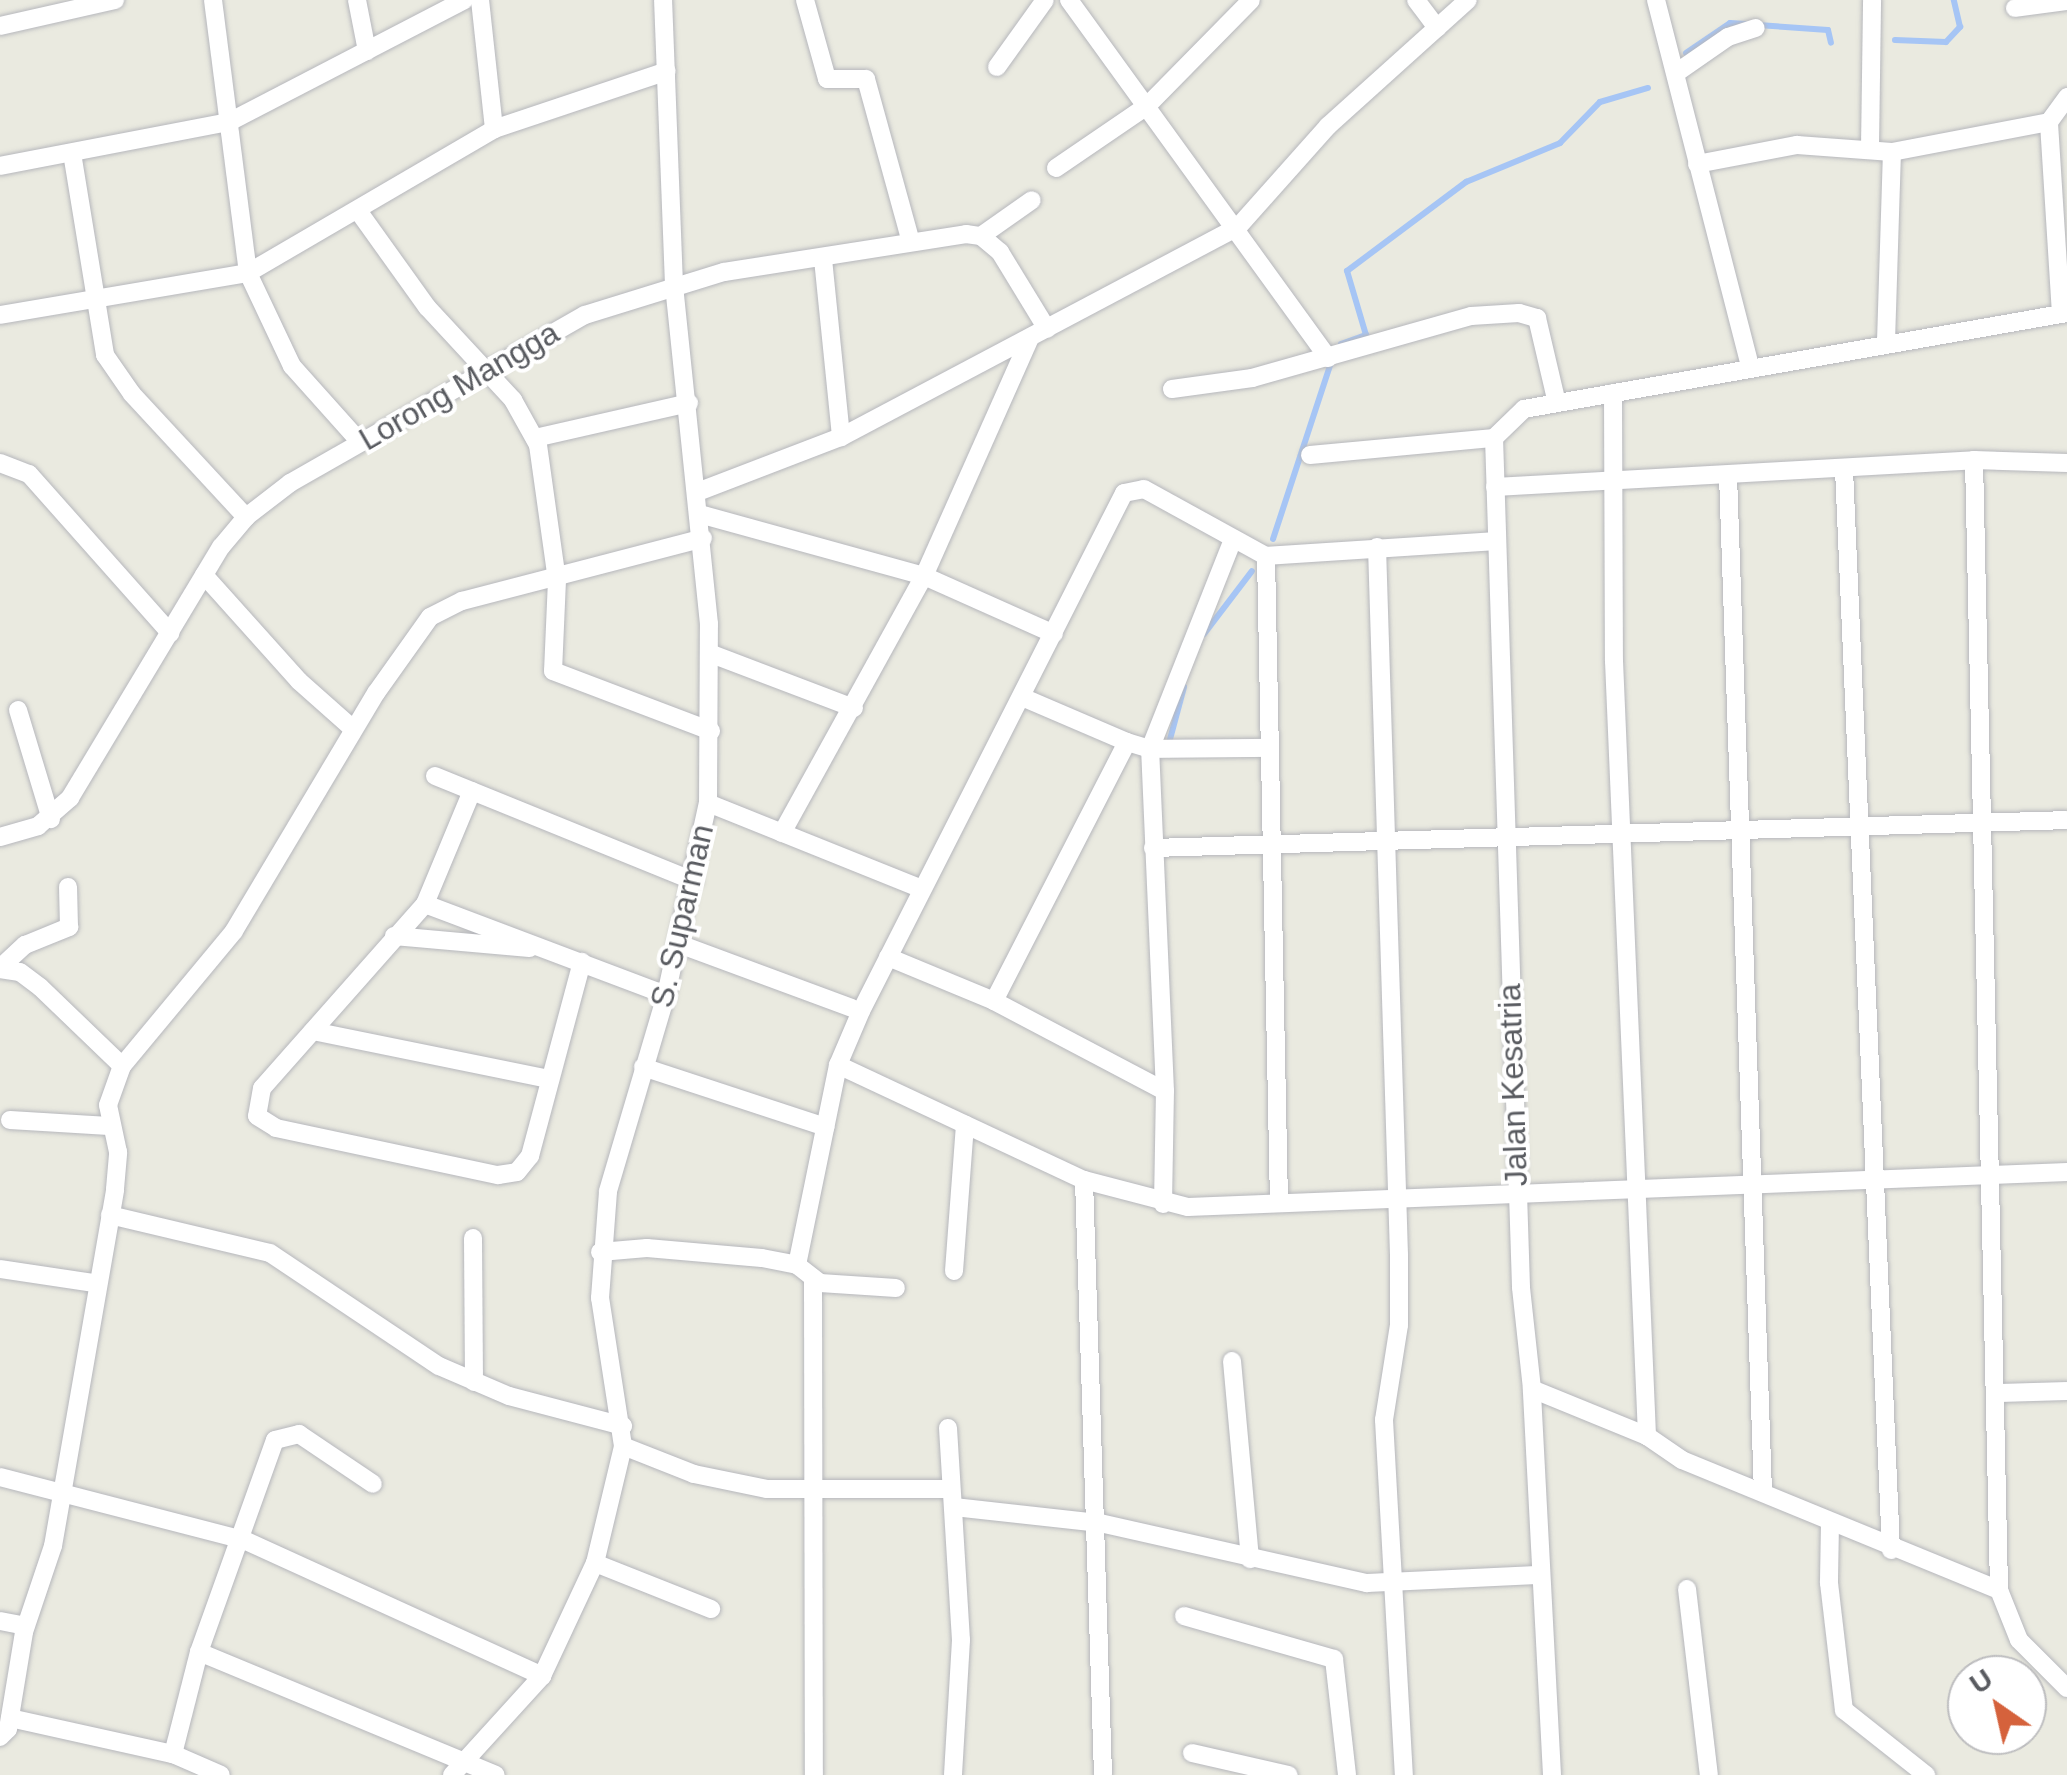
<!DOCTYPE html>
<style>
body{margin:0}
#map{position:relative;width:2067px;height:1775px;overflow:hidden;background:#eaeae0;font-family:Helvetica,sans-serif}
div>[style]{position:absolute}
.stream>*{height:6px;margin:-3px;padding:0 3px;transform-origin:3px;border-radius:3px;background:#a6c5f5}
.roads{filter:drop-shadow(0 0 2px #b6b7bc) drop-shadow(0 0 2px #b6b7bc)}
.minor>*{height:18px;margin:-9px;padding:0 9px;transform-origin:9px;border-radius:9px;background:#fff}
span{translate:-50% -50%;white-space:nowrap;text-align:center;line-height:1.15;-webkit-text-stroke:8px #fff;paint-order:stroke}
.street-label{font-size:32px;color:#595b60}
.north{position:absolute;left:1947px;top:1655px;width:100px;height:100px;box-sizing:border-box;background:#fff;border:2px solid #bdbdbf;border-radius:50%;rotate:326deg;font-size:28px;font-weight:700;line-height:40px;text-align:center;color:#595b60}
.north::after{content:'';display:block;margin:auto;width:35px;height:45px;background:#d5623c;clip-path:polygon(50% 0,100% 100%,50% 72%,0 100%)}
</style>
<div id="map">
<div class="stream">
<i style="left:1758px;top:25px;width:70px;rotate:4.1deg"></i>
<i style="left:1828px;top:30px;width:13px;rotate:77deg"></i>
<i style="left:1895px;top:40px;width:51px;rotate:2.2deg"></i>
<i style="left:1946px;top:42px;width:21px;rotate:-47deg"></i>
<i style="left:1960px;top:27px;width:28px;rotate:-103deg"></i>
<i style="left:1686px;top:53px;width:53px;rotate:-34.3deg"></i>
<i style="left:1730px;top:23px;width:15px;rotate:4deg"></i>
<i style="left:1341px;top:344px;width:27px;rotate:-20deg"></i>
<i style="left:1366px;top:335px;width:67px;rotate:-106.5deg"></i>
<i style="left:1347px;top:271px;width:149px;rotate:-36.8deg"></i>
<i style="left:1466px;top:182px;width:102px;rotate:-22.5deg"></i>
<i style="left:1560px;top:143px;width:57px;rotate:-45.7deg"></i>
<i style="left:1600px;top:102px;width:50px;rotate:-16.3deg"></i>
<i style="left:1273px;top:539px;width:188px;rotate:-71.8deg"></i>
<i style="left:1204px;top:634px;width:79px;rotate:-52.7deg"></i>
<i style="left:1169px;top:743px;width:58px;rotate:-75deg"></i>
</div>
<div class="roads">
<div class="minor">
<i style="left:213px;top:0;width:275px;rotate:82.7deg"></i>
<i style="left:248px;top:273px;width:103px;rotate:64.7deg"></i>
<i style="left:292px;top:366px;width:102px;rotate:48.2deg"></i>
<i style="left:357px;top:0;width:52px;rotate:78.9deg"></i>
<i style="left:480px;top:0;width:130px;rotate:83.8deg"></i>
<i style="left:805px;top:0;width:82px;rotate:74.4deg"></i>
<i style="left:827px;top:79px;width:39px"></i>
<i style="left:866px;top:79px;width:166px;rotate:74.6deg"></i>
<i style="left:1069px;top:0;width:442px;rotate:54.1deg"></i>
<i style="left:1416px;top:0;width:35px;rotate:53deg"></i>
<i style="left:1656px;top:0;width:379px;rotate:75.6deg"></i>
<i style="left:2015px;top:8px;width:52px;rotate:-7.7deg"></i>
<i style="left:0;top:26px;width:118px;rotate:-12.7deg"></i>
<i style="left:997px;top:67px;width:82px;rotate:-54.4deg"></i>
<i style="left:1676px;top:73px;width:63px;rotate:-34.7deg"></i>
<i style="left:1728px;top:37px;width:29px;rotate:-18deg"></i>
<i style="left:1870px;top:148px;width:148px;rotate:-89.2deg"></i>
<i style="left:72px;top:153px;width:205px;rotate:80.7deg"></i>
<i style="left:105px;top:355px;width:47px;rotate:55.3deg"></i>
<i style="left:132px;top:394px;width:168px;rotate:47.2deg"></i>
<i style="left:1697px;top:164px;width:102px;rotate:-10.8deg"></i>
<i style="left:1797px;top:145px;width:95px;rotate:4.2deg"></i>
<i style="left:1892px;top:152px;width:160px;rotate:-10.8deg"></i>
<i style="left:0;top:166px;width:233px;rotate:-10.9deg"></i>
<i style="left:229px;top:122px;width:265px;rotate:-27.4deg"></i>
<i style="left:1056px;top:168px;width:110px;rotate:-34.3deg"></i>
<i style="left:1147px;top:106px;width:148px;rotate:-45.5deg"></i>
<i style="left:359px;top:212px;width:117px;rotate:54.4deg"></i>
<i style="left:427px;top:307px;width:127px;rotate:47.2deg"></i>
<i style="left:513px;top:400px;width:51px;rotate:60.9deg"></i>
<i style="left:538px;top:445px;width:136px;rotate:82deg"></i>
<i style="left:557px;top:580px;width:91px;rotate:92.5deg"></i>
<i style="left:553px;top:671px;width:169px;rotate:20.8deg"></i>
<i style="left:981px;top:236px;width:62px;rotate:-35.2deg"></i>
<i style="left:823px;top:259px;width:179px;rotate:84.2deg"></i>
<i style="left:2061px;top:314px;width:192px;rotate:-93.6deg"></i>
<i style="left:2049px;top:122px;width:31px;rotate:-54deg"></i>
<i style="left:0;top:315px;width:252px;rotate:-9.6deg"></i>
<i style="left:248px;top:273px;width:285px;rotate:-30.3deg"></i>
<i style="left:494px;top:129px;width:182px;rotate:-18.5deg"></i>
<i style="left:1886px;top:342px;width:190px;rotate:-88.2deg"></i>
<i style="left:1172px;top:389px;width:81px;rotate:-7.8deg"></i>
<i style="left:1252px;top:378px;width:228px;rotate:-15.8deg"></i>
<i style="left:1471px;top:316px;width:48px;rotate:-3.6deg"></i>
<i style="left:1519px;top:313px;width:19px;rotate:16deg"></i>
<i style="left:1537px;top:318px;width:87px;rotate:76.8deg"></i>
<i style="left:1613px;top:393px;width:268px;rotate:89.8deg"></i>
<i style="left:1614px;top:661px;width:776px;rotate:87.56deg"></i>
<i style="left:535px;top:438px;width:158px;rotate:-12.8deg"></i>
<i style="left:1310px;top:455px;width:185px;rotate:-5.3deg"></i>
<i style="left:1974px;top:460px;width:1130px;rotate:88.73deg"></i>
<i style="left:1999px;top:1590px;width:54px;rotate:68.2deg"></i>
<i style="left:2019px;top:1640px;width:68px;rotate:45deg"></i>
<i style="left:0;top:463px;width:31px;rotate:21deg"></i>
<i style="left:29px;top:474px;width:213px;rotate:48.4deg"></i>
<i style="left:1844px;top:469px;width:1082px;rotate:87.51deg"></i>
<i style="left:1728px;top:475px;width:1016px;rotate:88.03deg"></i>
<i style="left:1495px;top:487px;width:480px;rotate:-3.2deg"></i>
<i style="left:1974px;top:460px;width:93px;rotate:1.8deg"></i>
<i style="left:700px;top:491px;width:151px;rotate:-21deg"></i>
<i style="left:841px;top:437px;width:449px;rotate:-27.9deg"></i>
<i style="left:1238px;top:227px;width:135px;rotate:-48.3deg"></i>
<i style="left:1328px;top:126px;width:188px;rotate:-42deg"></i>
<i style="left:703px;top:515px;width:229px;rotate:15.4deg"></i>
<i style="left:924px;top:576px;width:142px;rotate:24deg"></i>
<i style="left:1377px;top:547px;width:708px;rotate:88.22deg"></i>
<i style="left:1399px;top:1255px;width:70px;rotate:90deg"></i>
<i style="left:1399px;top:1325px;width:96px;rotate:99deg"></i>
<i style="left:1384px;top:1420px;width:356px;rotate:86.8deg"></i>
<i style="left:1266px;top:556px;width:646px;rotate:88.85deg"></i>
<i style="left:204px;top:575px;width:142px;rotate:48.1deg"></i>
<i style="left:299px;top:681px;width:72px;rotate:41.6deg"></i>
<i style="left:709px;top:653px;width:155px;rotate:20.8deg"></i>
<i style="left:1022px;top:697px;width:114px;rotate:23.2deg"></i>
<i style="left:18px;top:710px;width:114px;rotate:73.2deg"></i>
<i style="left:435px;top:776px;width:279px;rotate:22.1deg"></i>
<i style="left:472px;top:791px;width:122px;rotate:112.6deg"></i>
<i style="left:425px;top:904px;width:246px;rotate:131.5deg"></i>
<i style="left:262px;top:1088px;width:28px;rotate:100deg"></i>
<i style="left:257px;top:1116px;width:22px;rotate:32deg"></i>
<i style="left:276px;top:1128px;width:227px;rotate:12deg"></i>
<i style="left:498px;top:1175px;width:19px;rotate:-9deg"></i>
<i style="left:517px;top:1172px;width:21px;rotate:-51deg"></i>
<i style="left:530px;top:1156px;width:201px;rotate:-75deg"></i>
<i style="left:708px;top:803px;width:231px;rotate:21.9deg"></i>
<i style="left:782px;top:833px;width:294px;rotate:-61.1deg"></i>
<i style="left:924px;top:576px;width:261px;rotate:-66deg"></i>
<i style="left:0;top:837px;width:40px;rotate:-16deg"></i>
<i style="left:38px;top:826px;width:43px;rotate:-41.2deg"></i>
<i style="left:70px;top:798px;width:293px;rotate:-59deg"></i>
<i style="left:221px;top:547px;width:39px;rotate:-50deg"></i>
<i style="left:246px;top:517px;width:56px;rotate:-37.7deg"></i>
<i style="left:290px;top:483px;width:339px;rotate:-29.7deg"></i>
<i style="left:585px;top:315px;width:145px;rotate:-17.2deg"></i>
<i style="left:724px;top:272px;width:245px;rotate:-8.9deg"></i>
<i style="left:966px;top:234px;width:15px;rotate:8deg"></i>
<i style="left:981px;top:236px;width:25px;rotate:40deg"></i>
<i style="left:1000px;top:252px;width:90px;rotate:58.6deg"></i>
<i style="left:1153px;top:848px;width:914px;rotate:-1.75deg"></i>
<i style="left:425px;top:904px;width:258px;rotate:20.7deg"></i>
<i style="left:394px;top:936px;width:136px;rotate:5.1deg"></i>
<i style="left:679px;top:944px;width:184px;rotate:20.3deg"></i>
<i style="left:888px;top:957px;width:115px;rotate:22.5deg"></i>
<i style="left:994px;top:1001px;width:193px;rotate:27.8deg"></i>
<i style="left:0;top:968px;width:34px;rotate:-43deg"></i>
<i style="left:25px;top:945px;width:48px;rotate:-22.2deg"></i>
<i style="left:69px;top:927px;width:40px;rotate:-91.4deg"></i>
<i style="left:0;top:969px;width:20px;rotate:9deg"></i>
<i style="left:20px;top:972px;width:25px;rotate:37deg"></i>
<i style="left:40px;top:987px;width:114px;rotate:43.9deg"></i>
<i style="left:994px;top:1001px;width:291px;rotate:-62.8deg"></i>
<i style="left:1127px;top:742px;width:24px;rotate:17deg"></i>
<i style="left:1150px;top:749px;width:223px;rotate:-68.4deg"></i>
<i style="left:313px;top:1031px;width:241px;rotate:11.5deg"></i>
<i style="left:838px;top:1065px;width:272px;rotate:25.1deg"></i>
<i style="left:1084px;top:1180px;width:107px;rotate:14.6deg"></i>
<i style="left:1188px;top:1207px;width:880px;rotate:-2.28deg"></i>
<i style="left:643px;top:1067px;width:192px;rotate:18.2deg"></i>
<i style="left:10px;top:1120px;width:99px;rotate:3.5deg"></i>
<i style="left:1084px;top:1180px;width:595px;rotate:88.17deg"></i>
<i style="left:1163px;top:1204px;width:113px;rotate:-89deg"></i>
<i style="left:1165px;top:1091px;width:342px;rotate:-92.5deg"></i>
<i style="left:1150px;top:749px;width:120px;rotate:-0.5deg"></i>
<i style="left:110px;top:1215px;width:164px;rotate:13.4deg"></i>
<i style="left:270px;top:1253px;width:203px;rotate:33.8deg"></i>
<i style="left:439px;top:1366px;width:76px;rotate:23.2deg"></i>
<i style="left:509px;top:1396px;width:118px;rotate:14.7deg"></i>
<i style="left:473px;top:1238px;width:144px;rotate:89.6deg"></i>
<i style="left:600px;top:1252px;width:47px;rotate:-4.9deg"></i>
<i style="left:647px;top:1248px;width:115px;rotate:5deg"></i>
<i style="left:762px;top:1258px;width:36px;rotate:11deg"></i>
<i style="left:797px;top:1265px;width:29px;rotate:38deg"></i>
<i style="left:820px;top:1283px;width:76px;rotate:3.8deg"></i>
<i style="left:797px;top:1265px;width:204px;rotate:-78.4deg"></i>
<i style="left:838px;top:1065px;width:59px;rotate:-66.9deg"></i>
<i style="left:861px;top:1011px;width:581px;rotate:-63.08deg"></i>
<i style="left:1124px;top:493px;width:20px;rotate:-11deg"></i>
<i style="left:1144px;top:489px;width:139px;rotate:28.8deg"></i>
<i style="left:1266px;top:556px;width:230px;rotate:-3.7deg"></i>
<i style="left:0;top:1269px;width:95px;rotate:8.5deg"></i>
<i style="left:954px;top:1271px;width:147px;rotate:-85.7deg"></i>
<i style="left:813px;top:1281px;width:494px;rotate:89.9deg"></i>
<i style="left:1232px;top:1361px;width:199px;rotate:84.8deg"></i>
<i style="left:1532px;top:1389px;width:124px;rotate:22.2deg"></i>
<i style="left:1647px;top:1436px;width:42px;rotate:34.4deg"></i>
<i style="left:1682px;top:1460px;width:343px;rotate:22.3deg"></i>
<i style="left:2000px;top:1393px;width:67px;rotate:-1.7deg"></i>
<i style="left:948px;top:1428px;width:212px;rotate:86.5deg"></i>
<i style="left:961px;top:1640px;width:135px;rotate:93.4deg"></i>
<i style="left:623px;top:1446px;width:76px;rotate:21.5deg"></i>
<i style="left:694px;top:1474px;width:75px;rotate:11.6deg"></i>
<i style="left:767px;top:1489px;width:184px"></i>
<i style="left:0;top:1477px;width:252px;rotate:14.5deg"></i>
<i style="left:244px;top:1540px;width:328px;rotate:24.5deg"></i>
<i style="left:954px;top:1507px;width:147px;rotate:6.3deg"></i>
<i style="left:1100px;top:1523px;width:274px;rotate:12.7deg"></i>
<i style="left:1367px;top:1583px;width:170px;rotate:-2.7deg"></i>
<i style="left:1830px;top:1523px;width:60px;rotate:91deg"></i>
<i style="left:1829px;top:1583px;width:128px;rotate:83.3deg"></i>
<i style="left:1844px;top:1710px;width:105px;rotate:38.4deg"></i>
<i style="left:595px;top:1563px;width:125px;rotate:21.6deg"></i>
<i style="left:1687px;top:1589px;width:187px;rotate:83.3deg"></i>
<i style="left:1184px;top:1616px;width:156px;rotate:16deg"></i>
<i style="left:1334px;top:1659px;width:117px;rotate:83.6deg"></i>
<i style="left:0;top:1621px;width:26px;rotate:11deg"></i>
<i style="left:199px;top:1652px;width:321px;rotate:22.5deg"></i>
<i style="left:10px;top:1718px;width:167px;rotate:12.5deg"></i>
<i style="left:173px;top:1754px;width:52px;rotate:23.6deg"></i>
<i style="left:0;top:1737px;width:11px;rotate:-45deg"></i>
<i style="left:8px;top:1729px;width:98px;rotate:-80.6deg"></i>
<i style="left:24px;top:1632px;width:91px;rotate:-71.4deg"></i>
<i style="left:53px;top:1546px;width:362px;rotate:-80.1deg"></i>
<i style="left:115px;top:1189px;width:37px;rotate:-85deg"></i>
<i style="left:118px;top:1152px;width:48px;rotate:-102deg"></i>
<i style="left:108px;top:1105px;width:41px;rotate:-70.3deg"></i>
<i style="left:122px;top:1066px;width:175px;rotate:-50.3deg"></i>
<i style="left:234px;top:931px;width:277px;rotate:-59.2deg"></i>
<i style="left:376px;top:693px;width:93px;rotate:-54.6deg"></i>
<i style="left:430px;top:617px;width:36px;rotate:-27deg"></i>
<i style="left:462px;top:601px;width:249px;rotate:-14.6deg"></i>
<i style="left:1192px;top:1753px;width:99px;rotate:12.8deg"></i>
<i style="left:173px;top:1754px;width:105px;rotate:-75.7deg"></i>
<i style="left:199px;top:1652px;width:225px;rotate:-70.3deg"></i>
<i style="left:275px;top:1440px;width:25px;rotate:-14deg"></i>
<i style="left:299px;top:1434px;width:89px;rotate:34deg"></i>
<i style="left:452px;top:1775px;width:134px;rotate:-47.7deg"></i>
<i style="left:542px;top:1676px;width:125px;rotate:-64.9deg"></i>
<i style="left:595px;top:1563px;width:120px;rotate:-76.5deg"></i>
<i style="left:623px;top:1446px;width:150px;rotate:-98.8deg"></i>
<i style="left:600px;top:1298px;width:107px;rotate:-85.7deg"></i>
<i style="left:608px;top:1191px;width:204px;rotate:-73.5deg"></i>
<i style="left:666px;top:995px;width:197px;rotate:-77.7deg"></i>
<i style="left:708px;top:803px;width:179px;rotate:-89.7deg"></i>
<i style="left:709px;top:624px;width:341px;rotate:-95.9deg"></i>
<i style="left:674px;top:285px;width:285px;rotate:-92.2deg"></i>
<i style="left:1552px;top:1775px;width:387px;rotate:-93deg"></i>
<i style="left:1532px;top:1389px;width:103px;rotate:-96.2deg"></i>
<i style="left:1521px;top:1287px;width:849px;rotate:-91.82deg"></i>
<i style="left:1494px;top:438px;width:42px;rotate:-44deg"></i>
<i style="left:1524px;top:409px;width:551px;rotate:-10.03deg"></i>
</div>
</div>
<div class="street-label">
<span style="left:459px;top:386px;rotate:-30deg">Lorong Mangga</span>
<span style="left:682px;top:916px;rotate:-77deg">S. Suparman</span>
<span style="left:1513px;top:1085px;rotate:-92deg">Jalan Kesatria</span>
</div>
<div class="north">U</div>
</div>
